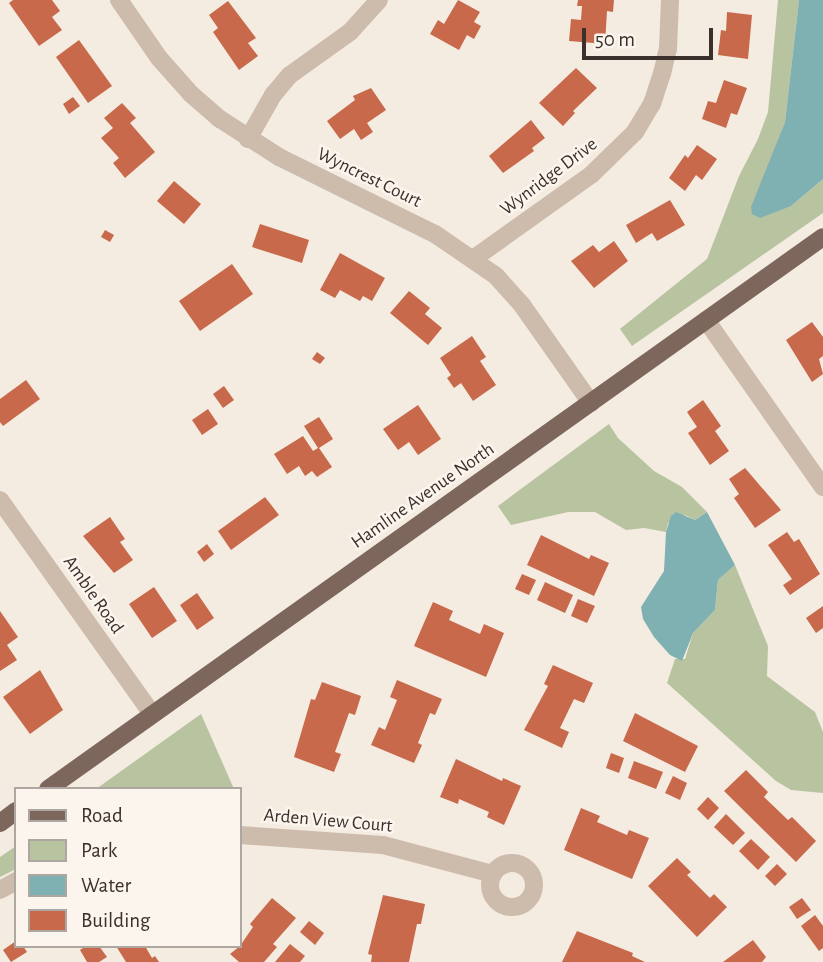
<!DOCTYPE html>
<style>
body{margin:0}
#map{position:relative;width:823px;height:962px;overflow:hidden;background:#f4ebe1;font-family:"Alegreya Sans",sans-serif}
div>[style]{position:absolute}
.green>*{inset:0;background:#b8c4a0}
.water>*{inset:0;background:#7fb0b2}
.building>*{inset:0;background:#c8694b}
.minor>*{height:18px;margin:-9px;padding:0 9px;transform-origin:9px;border-radius:9px;background:#cdbbac}
.minor>.ring{margin:-9px;padding:0;box-sizing:content-box;background:none;border:18px solid #cdbbac;border-radius:50%}
.primary>*{height:18px;margin:-9px;padding:0 9px;transform-origin:9px;border-radius:9px;background:#7d675c}
span{translate:-50% -50%;white-space:nowrap;text-align:center;line-height:1.15;-webkit-text-stroke:5px #fbf5ee;paint-order:stroke}
.street-label{font-size:19px;color:#3b302b}
.legend{position:absolute;left:14px;top:787px;width:228px;height:161px;box-sizing:border-box;background:#fbf5ee;border:2px solid #aea6a0;margin:0;padding:9px 12px;list-style:none;font-size:21px;color:#3b302b}
.legend li{display:flex;align-items:center;gap:14px;height:35px}
.legend b{width:35px;border:2px solid #aea6a0}
.scale{position:absolute;left:582px;top:28px;width:131px;height:32px;box-sizing:border-box;border:4px solid #3b302b;border-top:0;padding-left:9px;font-size:21px;line-height:24px;white-space:nowrap;color:#3b302b;-webkit-text-stroke:5px #fbf5ee;paint-order:stroke}
</style>
<div id="map">
<div class="green">
<i style="clip-path:polygon(778px 0,799px 0,785px 122px,773px 154px,791px 206px,823px 179px,823px 213px,632px 346px,620px 329px,707px 259px,739px 176px,758px 139px,768px 112px)"></i>
<i style="clip-path:polygon(609px 424px,618px 438px,654px 471px,682px 487px,707px 512px,695px 520px,685px 515px,668px 523px,666px 532px,644px 528px,626px 530px,595px 512px,568px 512px,511px 525px,498px 506px)"></i>
<i style="clip-path:polygon(735px 565px,768px 646px,767px 676px,815px 712px,823px 732px,823px 793px,791px 790px,776px 781px,667px 683px,675px 659px,685px 659px,693px 633px,715px 610px,718px 580px)"></i>
<i style="clip-path:polygon(201px 714px,234px 789px,96px 789px)"></i>
<i style="clip-path:polygon(16px 846px,16px 869px,0 877px,0 857px)"></i>
</div>
<div class="water">
<i style="clip-path:polygon(799px 0,823px 0,823px 179px,791px 206px,760px 218px,752px 214px,751px 207px,785px 122px)"></i>
<i style="clip-path:polygon(676px 512px,695px 520px,707px 512px,735px 565px,718px 580px,715px 610px,693px 633px,682px 661px,670px 655px,654px 637px,643px 619px,641px 607px,664px 571px,666px 532px,671px 516px)"></i>
</div>
<div class="building">
<i style="clip-path:polygon(13px 0,52px 0,60px 11px,52px 17px,62px 30px,39px 46px,9px 3px)"></i>
<i style="clip-path:polygon(458px 0,480px 12px,474px 22px,481px 26px,474px 39px,467px 35px,459px 50px,430px 34px,438px 20px,444px 24px)"></i>
<i style="clip-path:polygon(578px 0,614px 0,613px 12px,607px 11px,605px 44px,569px 41px,571px 19px,581px 20px,582px 6px,577px 6px)"></i>
<i style="clip-path:polygon(228px 1px,256px 38px,248px 43px,258px 56px,239px 70px,213px 32px,218px 28px,209px 15px)"></i>
<i style="clip-path:polygon(727px 12px,752px 15px,748px 59px,718px 55px,721px 30px,726px 31px)"></i>
<i style="clip-path:polygon(79px 40px,112px 86px,88px 103px,56px 57px)"></i>
<i style="clip-path:polygon(576px 68px,597px 88px,573px 111px,575px 113px,563px 126px,539px 103px)"></i>
<i style="clip-path:polygon(724px 80px,747px 88px,737px 115px,731px 113px,726px 128px,702px 119px,708px 101px,716px 103px)"></i>
<i style="clip-path:polygon(371px 88px,386px 110px,367px 123px,373px 132px,361px 140px,354px 129px,340px 139px,327px 121px,355px 100px,353px 96px)"></i>
<i style="clip-path:polygon(73px 97px,80px 106px,69px 114px,63px 104px)"></i>
<i style="clip-path:polygon(122px 103px,136px 118px,130px 123px,155px 152px,125px 178px,113px 163px,119px 158px,101px 138px,113px 128px,104px 118px)"></i>
<i style="clip-path:polygon(531px 120px,545px 138px,532px 148px,534px 151px,503px 173px,489px 156px)"></i>
<i style="clip-path:polygon(697px 145px,717px 159px,702px 180px,696px 175px,685px 191px,669px 178px,685px 155px,688px 158px)"></i>
<i style="clip-path:polygon(174px 181px,201px 204px,184px 224px,157px 201px)"></i>
<i style="clip-path:polygon(670px 200px,685px 225px,657px 241px,652px 233px,636px 243px,626px 225px)"></i>
<i style="clip-path:polygon(260px 224px,309px 240px,302px 263px,252px 247px)"></i>
<i style="clip-path:polygon(105px 230px,114px 235px,110px 242px,101px 237px)"></i>
<i style="clip-path:polygon(614px 241px,628px 261px,594px 288px,571px 261px,593px 245px,599px 252px)"></i>
<i style="clip-path:polygon(340px 253px,385px 278px,372px 301px,363px 296px,360px 301px,340px 290px,335px 298px,320px 290px)"></i>
<i style="clip-path:polygon(232px 264px,253px 294px,200px 331px,179px 301px)"></i>
<i style="clip-path:polygon(409px 291px,430px 308px,425px 314px,442px 328px,428px 345px,390px 313px)"></i>
<i style="clip-path:polygon(812px 322px,823px 337px,823px 356px,819px 359px,823px 374px,812px 382px,786px 340px)"></i>
<i style="clip-path:polygon(472px 336px,486px 357px,480px 361px,496px 385px,473px 401px,461px 383px,454px 388px,447px 378px,451px 375px,440px 358px)"></i>
<i style="clip-path:polygon(317px 352px,325px 358px,320px 364px,312px 359px)"></i>
<i style="clip-path:polygon(26px 380px,40px 399px,3px 426px,0 422px,0 399px)"></i>
<i style="clip-path:polygon(224px 386px,234px 400px,223px 408px,213px 394px)"></i>
<i style="clip-path:polygon(703px 400px,721px 426px,715px 431px,729px 451px,710px 465px,688px 433px,697px 427px,687px 412px)"></i>
<i style="clip-path:polygon(418px 405px,441px 439px,418px 455px,409px 442px,398px 450px,383px 429px)"></i>
<i style="clip-path:polygon(208px 409px,218px 424px,202px 435px,192px 420px)"></i>
<i style="clip-path:polygon(319px 417px,333px 439px,319px 448px,332px 467px,317px 477px,312px 471px,305px 476px,299px 466px,287px 474px,274px 454px,303px 436px,313px 451px,318px 448px,304px 426px)"></i>
<i style="clip-path:polygon(745px 468px,781px 510px,755px 528px,734px 498px,739px 494px,729px 479px)"></i>
<i style="clip-path:polygon(265px 497px,279px 515px,231px 550px,218px 531px)"></i>
<i style="clip-path:polygon(110px 517px,125px 539px,120px 542px,133px 560px,114px 573px,83px 536px)"></i>
<i style="clip-path:polygon(787px 532px,794px 542px,799px 539px,820px 574px,790px 595px,783px 585px,792px 579px,768px 545px)"></i>
<i style="clip-path:polygon(541px 535px,589px 559px,591px 555px,609px 563px,594px 596px,527px 565px)"></i>
<i style="clip-path:polygon(207px 544px,214px 554px,204px 562px,197px 552px)"></i>
<i style="clip-path:polygon(522px 574px,536px 580px,529px 595px,515px 589px)"></i>
<i style="clip-path:polygon(545px 582px,573px 595px,565px 613px,537px 600px)"></i>
<i style="clip-path:polygon(154px 587px,177px 621px,152px 638px,129px 604px)"></i>
<i style="clip-path:polygon(197px 593px,214px 618px,197px 630px,180px 605px)"></i>
<i style="clip-path:polygon(578px 599px,595px 606px,587px 623px,571px 616px)"></i>
<i style="clip-path:polygon(433px 602px,453px 611px,449px 620px,480px 634px,484px 624px,504px 633px,486px 677px,414px 646px)"></i>
<i style="clip-path:polygon(823px 606px,823px 628px,816px 633px,806px 618px)"></i>
<i style="clip-path:polygon(0 611px,18px 637px,7px 645px,17px 660px,0 671px)"></i>
<i style="clip-path:polygon(553px 665px,593px 683px,584px 703px,574px 699px,560px 728px,569px 732px,562px 748px,524px 730px,548px 686px,544px 684px)"></i>
<i style="clip-path:polygon(40px 670px,63px 710px,30px 734px,3px 697px)"></i>
<i style="clip-path:polygon(397px 680px,442px 699px,435px 715px,430px 713px,418px 743px,422px 745px,414px 763px,371px 745px,379px 727px,385px 730px,397px 700px,390px 697px)"></i>
<i style="clip-path:polygon(322px 682px,361px 696px,355px 715px,349px 713px,335px 752px,341px 754px,334px 772px,294px 757px,311px 699px,315px 700px)"></i>
<i style="clip-path:polygon(635px 713px,698px 746px,685px 772px,623px 741px)"></i>
<i style="clip-path:polygon(611px 753px,624px 758px,619px 773px,606px 768px)"></i>
<i style="clip-path:polygon(456px 759px,502px 781px,503px 778px,521px 786px,504px 825px,487px 817px,489px 812px,459px 799px,458px 804px,440px 797px)"></i>
<i style="clip-path:polygon(634px 761px,663px 772px,656px 789px,628px 778px)"></i>
<i style="clip-path:polygon(746px 770px,768px 792px,764px 797px,788px 820px,792px 817px,816px 841px,796px 862px,724px 791px)"></i>
<i style="clip-path:polygon(673px 776px,687px 783px,680px 800px,665px 793px)"></i>
<i style="clip-path:polygon(708px 797px,719px 808px,708px 820px,697px 809px)"></i>
<i style="clip-path:polygon(581px 808px,600px 816px,597px 822px,627px 835px,629px 830px,649px 838px,632px 879px,564px 850px)"></i>
<i style="clip-path:polygon(726px 814px,745px 833px,733px 845px,714px 827px)"></i>
<i style="clip-path:polygon(751px 839px,770px 857px,758px 870px,739px 851px)"></i>
<i style="clip-path:polygon(677px 858px,691px 872px,687px 875px,710px 898px,714px 894px,727px 907px,697px 937px,648px 886px)"></i>
<i style="clip-path:polygon(777px 864px,787px 874px,775px 886px,765px 876px)"></i>
<i style="clip-path:polygon(383px 895px,425px 904px,421px 924px,417px 924px,409px 962px,371px 962px,372px 955px,368px 954px)"></i>
<i style="clip-path:polygon(272px 898px,296px 918px,273px 944px,277px 947px,264px 962px,239px 962px,230px 954px,240px 946px,253px 927px,250px 924px)"></i>
<i style="clip-path:polygon(802px 898px,811px 910px,797px 919px,789px 907px)"></i>
<i style="clip-path:polygon(815px 915px,823px 926px,823px 948px,819px 951px,801px 926px)"></i>
<i style="clip-path:polygon(309px 921px,324px 933px,315px 945px,300px 932px)"></i>
<i style="clip-path:polygon(577px 931px,633px 953px,632px 956px,645px 962px,562px 962px)"></i>
<i style="clip-path:polygon(753px 940px,766px 957px,762px 962px,723px 962px)"></i>
<i style="clip-path:polygon(16px 941px,16px 946px,23px 946px,27px 952px,11px 962px,3px 950px)"></i>
<i style="clip-path:polygon(290px 944px,305px 956px,300px 962px,275px 962px)"></i>
<i style="clip-path:polygon(86px 946px,99px 946px,107px 957px,99px 962px,87px 962px,80px 950px)"></i>
<i style="clip-path:polygon(116px 946px,145px 946px,152px 958px,155px 956px,159px 962px,126px 962px)"></i>
</div>
<div class="minor">
<i style="left:119px;top:0;width:70px;rotate:55.4deg"></i>
<i style="left:159px;top:58px;width:48px;rotate:48.4deg"></i>
<i style="left:191px;top:94px;width:38px;rotate:41deg"></i>
<i style="left:220px;top:119px;width:70px;rotate:32.8deg"></i>
<i style="left:279px;top:157px;width:174px;rotate:26.3deg"></i>
<i style="left:435px;top:234px;width:74px;rotate:34.5deg"></i>
<i style="left:496px;top:276px;width:39px;rotate:48deg"></i>
<i style="left:522px;top:305px;width:120px;rotate:54.9deg"></i>
<i style="left:248px;top:139px;width:51px;rotate:-60.4deg"></i>
<i style="left:273px;top:95px;width:26px;rotate:-50deg"></i>
<i style="left:290px;top:75px;width:74px;rotate:-35.6deg"></i>
<i style="left:350px;top:32px;width:43px;rotate:-47.8deg"></i>
<i style="left:473px;top:259px;width:146px;rotate:-35.5deg"></i>
<i style="left:592px;top:174px;width:60px;rotate:-44.3deg"></i>
<i style="left:635px;top:132px;width:33px;rotate:-59deg"></i>
<i style="left:652px;top:104px;width:32px;rotate:-72deg"></i>
<i style="left:662px;top:74px;width:26px;rotate:-77deg"></i>
<i style="left:668px;top:49px;width:49px;rotate:-87.7deg"></i>
<i style="left:706px;top:320px;width:204px;rotate:55deg"></i>
<i style="left:0;top:500px;width:262px;rotate:54.6deg"></i>
<i style="left:240px;top:835px;width:143px;rotate:4deg"></i>
<i style="left:383px;top:845px;width:114px;rotate:14.8deg"></i>
<i class="ring" style="left:490px;top:863px;width:26px;height:26px"></i>
<i style="left:0;top:890px;width:18px;rotate:-29deg"></i>
</div>
<div class="primary">
<i style="left:48px;top:789px;width:951px;rotate:-35.46deg"></i>
<i style="left:0;top:823px;width:20px;rotate:-37deg"></i>
</div>
<div class="street-label">
<span style="left:549px;top:177px;rotate:-37deg">Wynridge Drive</span>
<span style="left:369px;top:178px;rotate:26deg">Wyncrest Court</span>
<span style="left:423px;top:496px;rotate:-35deg">Hamline Avenue North</span>
<span style="left:93px;top:595px;rotate:55deg">Amble Road</span>
<span style="left:328px;top:821px;rotate:5deg">Arden View Court</span>
</div>
<ul class="legend">
<li><b style="height:9px;background:#7d675c"></b>Road</li>
<li><b style="height:19px;background:#b8c4a0"></b>Park</li>
<li><b style="height:19px;background:#7fb0b2"></b>Water</li>
<li><b style="height:19px;background:#c8694b"></b>Building</li>
</ul>
<div class="scale">50 m</div>
</div>
